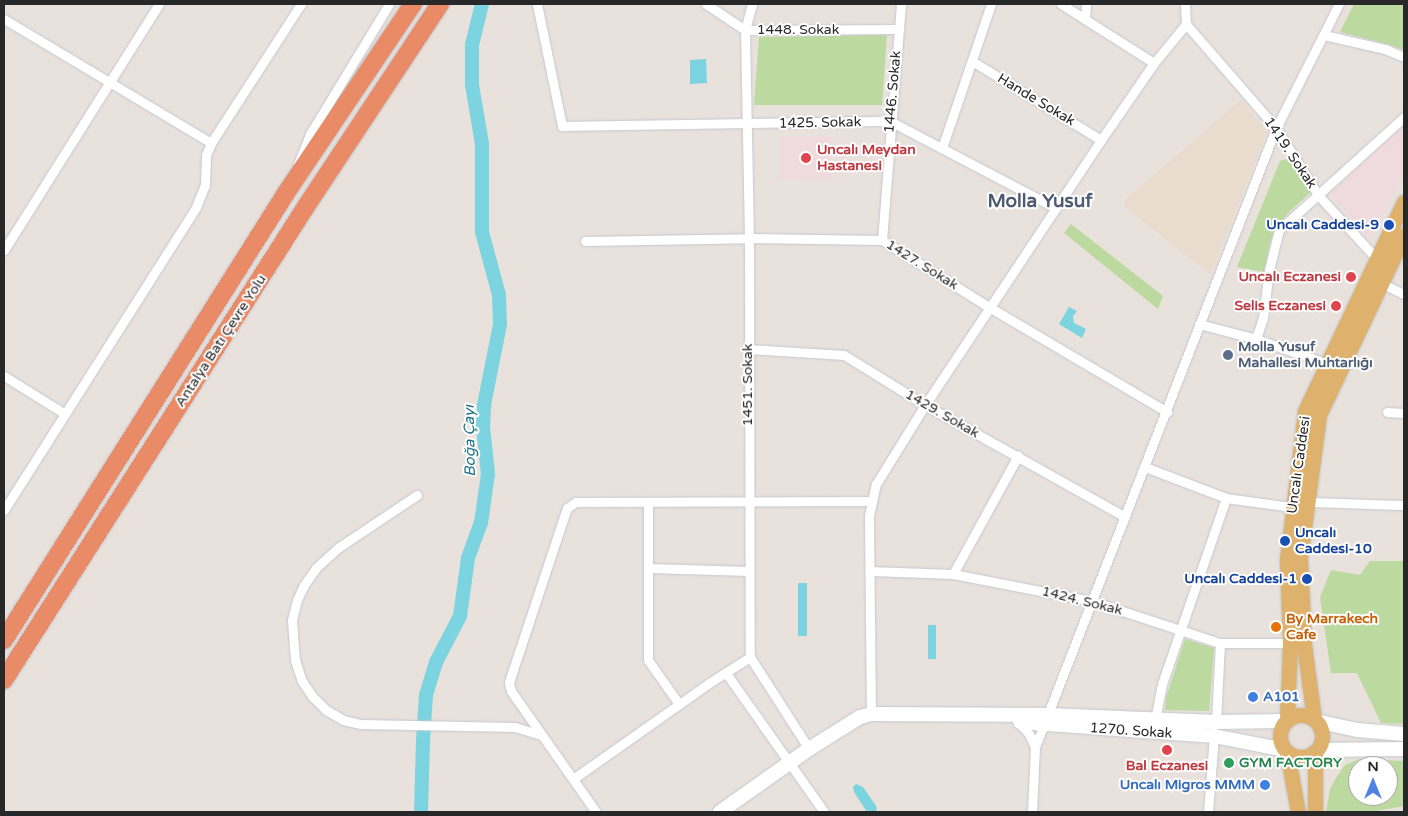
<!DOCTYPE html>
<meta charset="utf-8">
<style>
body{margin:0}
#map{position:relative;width:1408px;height:816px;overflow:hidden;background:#e9e1dc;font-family:"Varela Round",sans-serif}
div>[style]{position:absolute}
.education>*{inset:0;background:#e9dbcd}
.medical>*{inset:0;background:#efdade}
.green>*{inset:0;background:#bcd99f}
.water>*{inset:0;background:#7bd4df}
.river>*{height:14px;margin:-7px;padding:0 7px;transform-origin:7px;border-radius:7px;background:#7bd4df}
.roads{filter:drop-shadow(0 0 1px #c3c8d0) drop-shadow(0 0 1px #c3c8d0)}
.street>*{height:9px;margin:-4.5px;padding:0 4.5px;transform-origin:4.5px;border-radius:4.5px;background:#fff}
.secondary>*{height:14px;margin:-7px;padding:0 7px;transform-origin:7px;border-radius:7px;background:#fff}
.primary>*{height:15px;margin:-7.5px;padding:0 7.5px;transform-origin:7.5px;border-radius:7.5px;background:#deb26c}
.primary>.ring{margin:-7.5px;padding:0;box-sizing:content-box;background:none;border:15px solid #deb26c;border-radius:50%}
.highway>*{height:18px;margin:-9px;padding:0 9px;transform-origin:9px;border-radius:9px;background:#e98b66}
.dots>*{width:14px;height:14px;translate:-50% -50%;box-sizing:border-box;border:2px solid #fff;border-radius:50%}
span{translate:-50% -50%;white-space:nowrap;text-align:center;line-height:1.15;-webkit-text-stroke:4px #fff;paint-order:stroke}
.street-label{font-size:14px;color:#282828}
.health-label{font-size:14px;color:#be3a42;font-weight:700}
.left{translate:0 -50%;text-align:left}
.right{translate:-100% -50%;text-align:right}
.transit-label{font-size:14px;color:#164399;font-weight:700}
.service-label{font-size:14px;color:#4e5e75;font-weight:700}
.food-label{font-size:14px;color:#c56008;font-weight:700}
.shop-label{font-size:14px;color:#366cbe;font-weight:700}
.leisure-label{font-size:14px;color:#27864d;font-weight:700}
.water-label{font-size:15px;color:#1e7387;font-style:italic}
.district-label{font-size:19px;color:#4f5b73;font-weight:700}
.frame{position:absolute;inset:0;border:5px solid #282828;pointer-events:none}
.north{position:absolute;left:1348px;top:756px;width:50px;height:50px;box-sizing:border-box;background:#fff;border:1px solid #a9a9a9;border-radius:50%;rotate:0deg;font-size:14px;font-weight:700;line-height:20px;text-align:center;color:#282828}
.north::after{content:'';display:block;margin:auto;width:18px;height:22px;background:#4f82e3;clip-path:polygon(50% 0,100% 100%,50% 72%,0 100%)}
</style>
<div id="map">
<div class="education">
<i style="clip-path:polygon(1241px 100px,1267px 132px,1210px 274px,1124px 206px,1125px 200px)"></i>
</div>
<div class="medical">
<i style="clip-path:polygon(1404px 123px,1404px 174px,1369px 239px,1330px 193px)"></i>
<i style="clip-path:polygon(831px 136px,832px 179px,781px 180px,780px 137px)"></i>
</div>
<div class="green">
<i style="clip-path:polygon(1354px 4px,1404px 4px,1404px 50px,1387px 44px,1340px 32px)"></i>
<i style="clip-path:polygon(887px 35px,882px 105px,754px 105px,759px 37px)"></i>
<i style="clip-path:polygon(1287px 159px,1293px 162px,1311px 192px,1290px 211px,1277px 227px,1271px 239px,1264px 272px,1237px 267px,1280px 161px)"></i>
<i style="clip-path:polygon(1071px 224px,1163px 296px,1158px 309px,1064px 233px)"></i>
<i style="clip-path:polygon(1370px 561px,1404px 561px,1404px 724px,1381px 723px,1357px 673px,1331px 673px,1320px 597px,1331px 570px,1360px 575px)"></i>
<i style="clip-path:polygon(1185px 639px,1214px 648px,1209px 711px,1165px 710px,1166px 698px)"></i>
<i style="clip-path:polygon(evenodd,1359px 759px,1404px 761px,1404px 806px,1371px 812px,1326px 812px,1330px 789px,1336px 778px,1345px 765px,1359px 759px,1358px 766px,1388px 766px,1388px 796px,1358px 796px,1358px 766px)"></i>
</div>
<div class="water">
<i style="clip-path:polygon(706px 59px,707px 83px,690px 84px,690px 60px)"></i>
<i style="clip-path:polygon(1069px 307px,1077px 311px,1073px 316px,1074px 323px,1086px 329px,1082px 338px,1059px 324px)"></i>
<i style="clip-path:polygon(798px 583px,807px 583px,807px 636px,798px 636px)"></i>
<i style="clip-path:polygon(928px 625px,936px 625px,936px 659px,928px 659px)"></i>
<i style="clip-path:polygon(856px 784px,863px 787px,876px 806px,877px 812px,867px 812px,854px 792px,853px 787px)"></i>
</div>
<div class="river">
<i style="left:421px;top:812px;width:71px;rotate:-88.4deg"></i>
<i style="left:423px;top:741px;width:46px;rotate:-86.3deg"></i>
<i style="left:426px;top:695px;width:34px;rotate:-73deg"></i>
<i style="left:436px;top:662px;width:52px;rotate:-62.4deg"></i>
<i style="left:460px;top:616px;width:59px;rotate:-82.1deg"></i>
<i style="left:468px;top:558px;width:37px;rotate:-70deg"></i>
<i style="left:481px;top:523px;width:49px;rotate:-81.9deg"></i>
<i style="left:488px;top:474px;width:47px;rotate:-96.1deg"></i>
<i style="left:483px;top:427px;width:22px;rotate:-87deg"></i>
<i style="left:484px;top:405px;width:83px;rotate:-78.8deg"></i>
<i style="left:500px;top:324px;width:29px;rotate:-92deg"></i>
<i style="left:499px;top:295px;width:65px;rotate:-105.1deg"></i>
<i style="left:482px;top:232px;width:88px;rotate:-90deg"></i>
<i style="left:482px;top:144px;width:60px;rotate:-99.6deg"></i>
<i style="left:472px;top:85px;width:40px;rotate:-90deg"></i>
<i style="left:472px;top:45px;width:42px;rotate:-76.3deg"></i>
</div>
<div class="roads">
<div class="street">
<i style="left:537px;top:4px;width:125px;rotate:78.4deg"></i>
<i style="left:562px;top:126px;width:328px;rotate:-0.9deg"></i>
<i style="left:890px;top:121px;width:187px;rotate:27.7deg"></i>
<i style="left:706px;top:4px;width:47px;rotate:33.7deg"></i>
<i style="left:745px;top:30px;width:153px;rotate:-0.4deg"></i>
<i style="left:752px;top:4px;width:27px;rotate:105deg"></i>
<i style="left:745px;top:30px;width:208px;rotate:88.9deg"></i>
<i style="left:749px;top:238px;width:419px;rotate:89.9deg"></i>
<i style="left:750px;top:657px;width:109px;rotate:57.3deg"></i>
<i style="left:1061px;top:4px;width:110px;rotate:32.4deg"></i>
<i style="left:4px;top:19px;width:241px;rotate:30.9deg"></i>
<i style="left:1085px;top:19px;width:15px;rotate:-86deg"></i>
<i style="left:1186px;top:24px;width:138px;rotate:49.1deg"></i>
<i style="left:1276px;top:128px;width:79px;rotate:57.9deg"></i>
<i style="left:1318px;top:195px;width:86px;rotate:47.4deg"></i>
<i style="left:1324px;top:35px;width:63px;rotate:12.9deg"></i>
<i style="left:1385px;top:49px;width:21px;rotate:23deg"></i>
<i style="left:972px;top:61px;width:151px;rotate:31.5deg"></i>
<i style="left:942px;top:148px;width:152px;rotate:-71.2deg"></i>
<i style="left:298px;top:164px;width:32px;rotate:-68deg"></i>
<i style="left:310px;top:134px;width:152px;rotate:-58.7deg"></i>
<i style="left:882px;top:240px;width:237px;rotate:-85.4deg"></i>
<i style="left:585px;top:241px;width:164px;rotate:-1deg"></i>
<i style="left:749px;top:238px;width:133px;rotate:0.9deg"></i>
<i style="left:882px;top:240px;width:126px;rotate:32.1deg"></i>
<i style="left:989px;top:307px;width:207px;rotate:30.5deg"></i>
<i style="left:4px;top:250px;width:291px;rotate:-57.8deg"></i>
<i style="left:1381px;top:283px;width:25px;rotate:26deg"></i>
<i style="left:1199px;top:324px;width:59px;rotate:14.7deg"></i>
<i style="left:1256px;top:339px;width:76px;rotate:19.1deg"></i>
<i style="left:1256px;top:339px;width:22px;rotate:-72deg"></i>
<i style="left:1263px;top:318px;width:48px;rotate:-82.9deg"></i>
<i style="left:1269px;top:270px;width:41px;rotate:-76deg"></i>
<i style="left:1279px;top:230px;width:169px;rotate:-42.1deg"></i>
<i style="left:748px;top:349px;width:96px;rotate:3.6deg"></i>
<i style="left:844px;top:355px;width:95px;rotate:31.7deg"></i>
<i style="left:925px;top:405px;width:229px;rotate:29.2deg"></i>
<i style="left:4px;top:376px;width:72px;rotate:31.9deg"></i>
<i style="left:1387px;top:412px;width:17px;rotate:3deg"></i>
<i style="left:1145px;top:467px;width:87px;rotate:20.9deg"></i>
<i style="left:1226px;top:498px;width:67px;rotate:7.8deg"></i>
<i style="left:417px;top:495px;width:94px;rotate:146.3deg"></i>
<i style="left:339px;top:547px;width:31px;rotate:138deg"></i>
<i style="left:316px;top:568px;width:21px;rotate:125deg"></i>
<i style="left:304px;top:585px;width:17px;rotate:115deg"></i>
<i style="left:297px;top:600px;width:21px;rotate:104deg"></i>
<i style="left:292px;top:620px;width:40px;rotate:85.7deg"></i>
<i style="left:295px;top:660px;width:22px;rotate:72deg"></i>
<i style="left:302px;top:681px;width:18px;rotate:56deg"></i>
<i style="left:312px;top:696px;width:20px;rotate:45deg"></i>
<i style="left:326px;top:710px;width:20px;rotate:30deg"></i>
<i style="left:343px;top:720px;width:18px;rotate:13deg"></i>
<i style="left:361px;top:724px;width:154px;rotate:1.1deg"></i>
<i style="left:515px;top:727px;width:28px;rotate:17deg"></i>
<i style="left:648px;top:502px;width:158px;rotate:90deg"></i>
<i style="left:648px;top:660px;width:54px;rotate:54.8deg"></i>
<i style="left:1307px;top:502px;width:97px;rotate:1.8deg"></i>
<i style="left:4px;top:510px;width:359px;rotate:-57.6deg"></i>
<i style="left:196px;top:207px;width:24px;rotate:-68deg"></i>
<i style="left:205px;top:185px;width:30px;rotate:-88deg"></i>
<i style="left:206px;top:155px;width:13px;rotate:-67deg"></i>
<i style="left:211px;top:143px;width:166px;rotate:-57.1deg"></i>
<i style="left:648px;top:568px;width:101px;rotate:1.7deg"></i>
<i style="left:870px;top:571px;width:83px;rotate:2.1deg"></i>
<i style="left:953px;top:574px;width:142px;rotate:11deg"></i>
<i style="left:1092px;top:601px;width:135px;rotate:18.2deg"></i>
<i style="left:1220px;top:643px;width:70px"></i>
<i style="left:953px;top:574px;width:135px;rotate:-61.2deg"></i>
<i style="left:726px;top:673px;width:170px;rotate:54.8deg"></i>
<i style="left:871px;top:714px;width:198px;rotate:-90.6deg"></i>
<i style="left:869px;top:516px;width:33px;rotate:-78deg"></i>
<i style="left:876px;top:484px;width:93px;rotate:-58.2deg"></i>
<i style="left:925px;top:405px;width:318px;rotate:-56.4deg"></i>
<i style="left:1101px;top:140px;width:93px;rotate:-55.5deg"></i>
<i style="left:1154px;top:63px;width:50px;rotate:-50.6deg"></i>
<i style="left:1186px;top:24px;width:20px;rotate:-93deg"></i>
<i style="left:1155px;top:720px;width:37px;rotate:-79deg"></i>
<i style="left:1162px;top:684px;width:197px;rotate:-71deg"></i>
<i style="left:1018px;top:722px;width:16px;rotate:47deg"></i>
<i style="left:1029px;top:734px;width:14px;rotate:65deg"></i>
<i style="left:1216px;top:722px;width:79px;rotate:-87.1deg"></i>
<i style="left:573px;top:779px;width:166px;rotate:-35.2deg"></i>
<i style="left:709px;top:683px;width:49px;rotate:-32.4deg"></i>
<i style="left:596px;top:812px;width:148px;rotate:-125.1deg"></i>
<i style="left:511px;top:691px;width:9px;rotate:-103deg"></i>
<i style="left:509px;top:682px;width:183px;rotate:-71.6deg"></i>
<i style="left:567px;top:508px;width:11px;rotate:-34deg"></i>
<i style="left:576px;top:502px;width:296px;rotate:-0.2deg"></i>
<i style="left:1032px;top:812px;width:65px;rotate:-87.4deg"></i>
<i style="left:1035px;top:747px;width:664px;rotate:-68.73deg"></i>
<i style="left:1276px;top:128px;width:139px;rotate:-63.1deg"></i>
<i style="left:1208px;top:812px;width:76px;rotate:-85.5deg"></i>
</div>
<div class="secondary">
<i style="left:1316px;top:721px;width:42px;rotate:12.4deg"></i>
<i style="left:1357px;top:730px;width:47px;rotate:4.9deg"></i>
<i style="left:1020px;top:722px;width:195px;rotate:4.1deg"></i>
<i style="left:1214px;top:736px;width:72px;rotate:11.2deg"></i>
<i style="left:1317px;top:750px;width:87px;rotate:-0.7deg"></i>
<i style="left:720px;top:812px;width:109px;rotate:-35.3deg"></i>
<i style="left:809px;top:749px;width:60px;rotate:-32.1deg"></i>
<i style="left:860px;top:717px;width:11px;rotate:-15deg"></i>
<i style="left:871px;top:714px;width:177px;rotate:0.3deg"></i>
<i style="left:1048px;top:715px;width:168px;rotate:2.4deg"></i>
<i style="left:1216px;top:722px;width:69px;rotate:-0.8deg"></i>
</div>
<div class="primary">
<i class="ring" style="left:1280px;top:715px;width:27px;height:27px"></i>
<i style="left:1287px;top:719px;width:76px;rotate:-87.7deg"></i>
<i style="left:1290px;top:643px;width:83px;rotate:-92.1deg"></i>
<i style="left:1287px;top:560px;width:150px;rotate:-83.1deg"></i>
<i style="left:1305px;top:411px;width:231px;rotate:-64.7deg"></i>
<i style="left:1314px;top:719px;width:76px;rotate:-97.6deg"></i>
<i style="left:1304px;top:644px;width:86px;rotate:-92.7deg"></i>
<i style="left:1300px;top:558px;width:144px;rotate:-82.4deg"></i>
<i style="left:1319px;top:415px;width:199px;rotate:-64.7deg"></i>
<i style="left:1287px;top:752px;width:61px;rotate:79.6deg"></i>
<i style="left:1315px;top:752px;width:60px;rotate:90deg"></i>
</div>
<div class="highway">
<i style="left:4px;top:640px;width:529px;rotate:-57.75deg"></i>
<i style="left:286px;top:193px;width:228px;rotate:-56.1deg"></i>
<i style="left:4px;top:680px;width:560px;rotate:-57.47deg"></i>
<i style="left:305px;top:208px;width:245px;rotate:-56.5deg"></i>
</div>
</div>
<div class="dots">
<i style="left:806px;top:158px;background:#e0444e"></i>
<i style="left:1389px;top:225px;background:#1a4fb4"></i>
<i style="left:1351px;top:277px;background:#e0444e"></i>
<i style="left:1336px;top:306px;background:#e0444e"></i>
<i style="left:1228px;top:355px;background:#5c6f8a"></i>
<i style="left:1285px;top:541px;background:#1a4fb4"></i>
<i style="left:1307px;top:579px;background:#1a4fb4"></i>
<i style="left:1276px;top:627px;background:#e8710a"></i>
<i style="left:1253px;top:697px;background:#3f7fe0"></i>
<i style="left:1167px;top:750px;background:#e0444e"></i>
<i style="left:1229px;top:763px;background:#2e9e5b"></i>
<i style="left:1265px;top:785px;background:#3f7fe0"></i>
</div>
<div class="street-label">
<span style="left:798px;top:30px">1448. Sokak</span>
<span style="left:893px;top:92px;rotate:-85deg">1446. Sokak</span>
<span style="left:1036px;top:100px;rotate:31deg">Hande Sokak</span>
<span style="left:820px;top:123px;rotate:-1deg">1425. Sokak</span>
<span style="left:1290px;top:153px;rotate:56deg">1419. Sokak</span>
<span style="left:922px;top:265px;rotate:32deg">1427. Sokak</span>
<span style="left:221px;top:341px;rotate:-57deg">Antalya Batı Çevre Yolu</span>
<span style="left:748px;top:385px;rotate:-90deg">1451. Sokak</span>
<span style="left:942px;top:414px;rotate:30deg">1429. Sokak</span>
<span style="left:1299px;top:465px;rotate:-82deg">Uncalı Caddesi</span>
<span style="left:1082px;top:601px;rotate:14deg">1424. Sokak</span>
<span style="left:1131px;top:731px;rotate:4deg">1270. Sokak</span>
</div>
<div class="health-label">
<span class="left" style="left:817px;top:158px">Uncalı Meydan<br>Hastanesi</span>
<span class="right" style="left:1341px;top:277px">Uncalı Eczanesi</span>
<span class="right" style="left:1326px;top:306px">Selis Eczanesi</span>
<span style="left:1167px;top:766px">Bal Eczanesi</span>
</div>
<div class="transit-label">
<span class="right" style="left:1379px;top:225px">Uncalı Caddesi-9</span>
<span class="left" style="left:1295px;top:541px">Uncalı<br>Caddesi-10</span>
<span class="right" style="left:1297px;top:579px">Uncalı Caddesi-1</span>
</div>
<div class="service-label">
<span class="left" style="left:1238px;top:355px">Molla Yusuf<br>Mahallesi Muhtarlığı</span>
</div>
<div class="food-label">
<span class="left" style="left:1286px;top:627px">By Marrakech<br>Cafe</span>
</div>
<div class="shop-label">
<span class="left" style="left:1263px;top:697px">A101</span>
<span class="right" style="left:1255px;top:785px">Uncalı Migros MMM</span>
</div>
<div class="leisure-label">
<span class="left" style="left:1239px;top:763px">GYM FACTORY</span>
</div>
<div class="water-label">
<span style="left:470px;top:441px;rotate:-91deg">Boğa Çayı</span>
</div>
<div class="district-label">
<span style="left:1040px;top:202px">Molla Yusuf</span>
</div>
<div class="frame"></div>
<div class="north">N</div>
</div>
